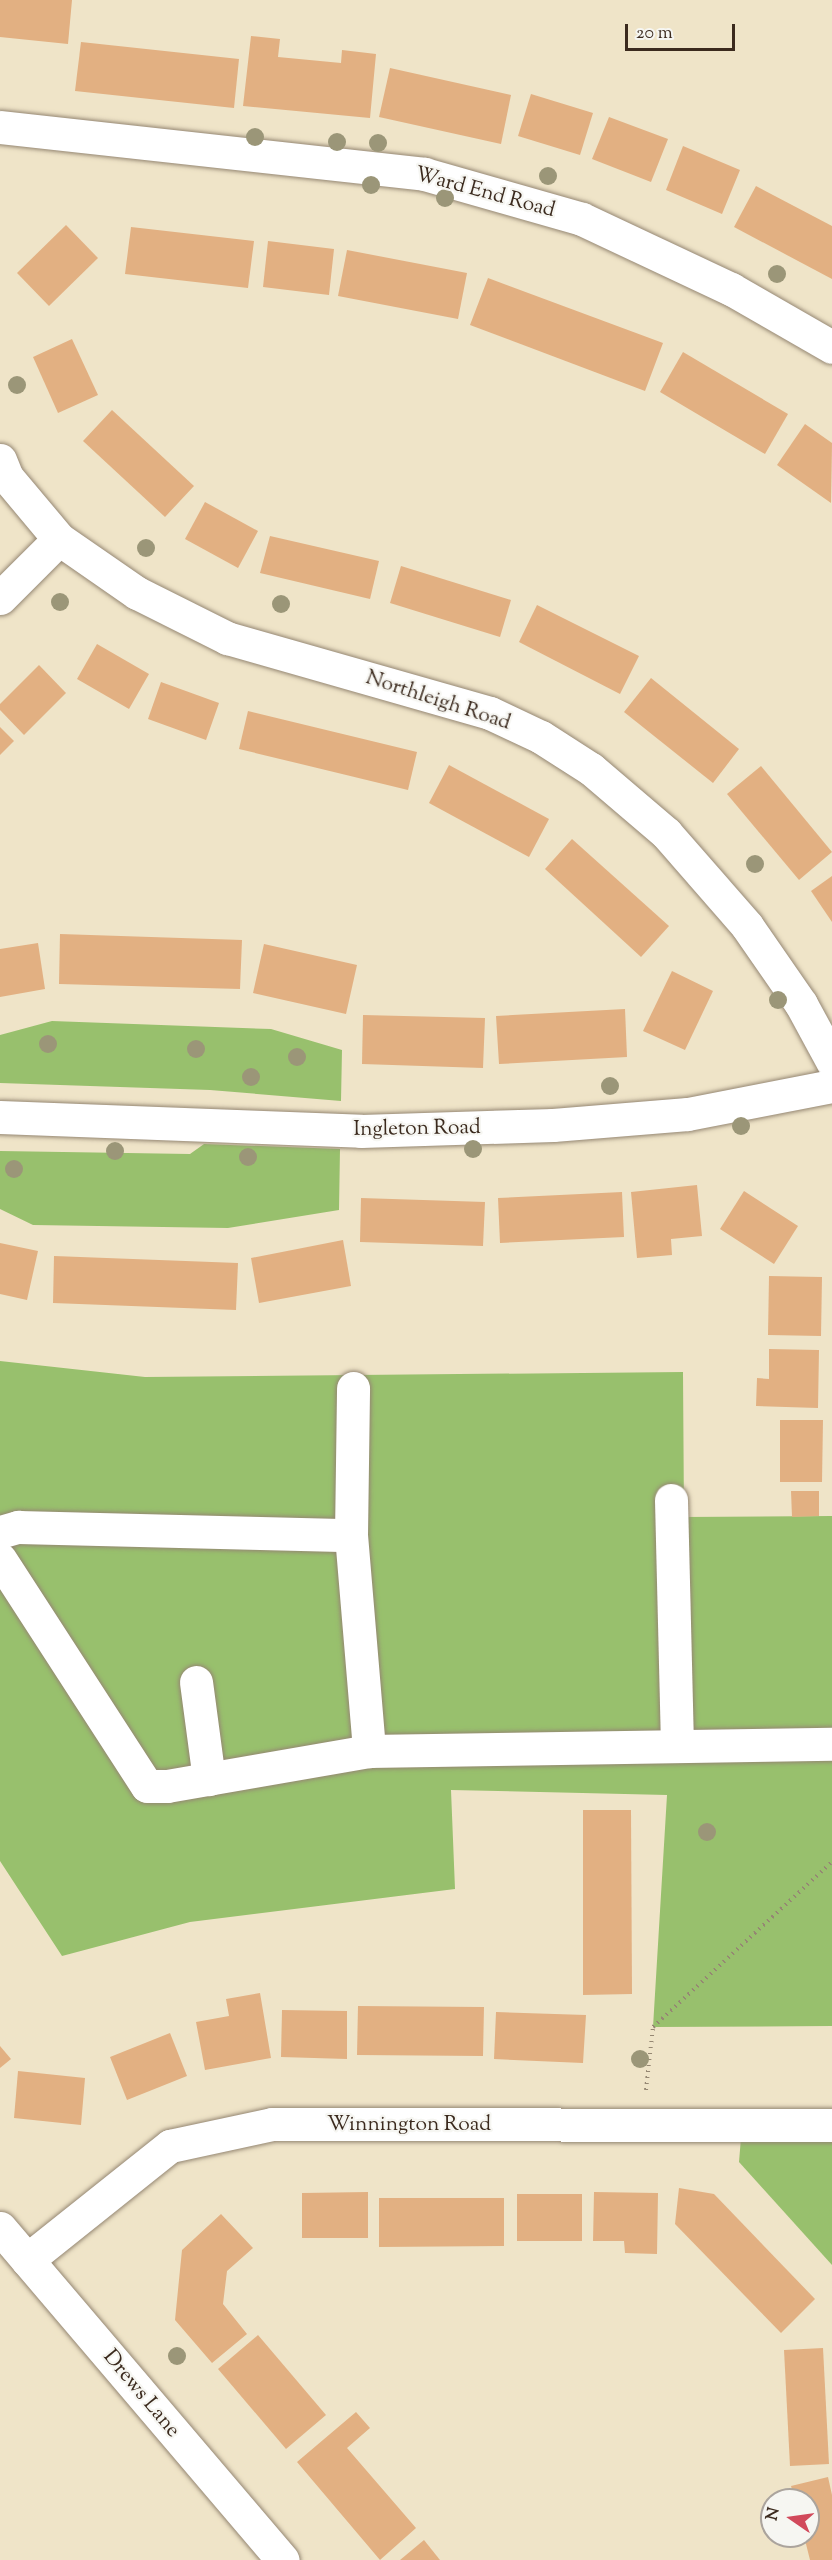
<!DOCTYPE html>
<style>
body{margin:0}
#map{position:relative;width:832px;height:2560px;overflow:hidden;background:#efe4c8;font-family:"Sorts Mill Goudy",serif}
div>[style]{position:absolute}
.green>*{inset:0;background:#98c06d}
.building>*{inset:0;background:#e2b082}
.path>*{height:4px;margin-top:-2px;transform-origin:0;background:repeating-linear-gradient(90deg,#958773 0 1.5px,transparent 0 6px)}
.roads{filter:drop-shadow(0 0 2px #958773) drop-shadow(0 0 2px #958773)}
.minor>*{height:33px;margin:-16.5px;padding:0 16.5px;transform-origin:16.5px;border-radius:16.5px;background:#fff}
.trees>*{width:18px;height:18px;margin:-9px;border-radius:50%;background:#9b9678}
span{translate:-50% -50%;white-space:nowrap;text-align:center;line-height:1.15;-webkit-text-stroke:4.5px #f6f6f2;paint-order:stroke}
.street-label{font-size:21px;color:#3b2a1e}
.north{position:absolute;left:760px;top:2488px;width:60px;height:60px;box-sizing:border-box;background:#f6f6f2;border:2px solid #aba49d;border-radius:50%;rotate:283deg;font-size:16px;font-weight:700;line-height:24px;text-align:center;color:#3b2a1e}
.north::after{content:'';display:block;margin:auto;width:21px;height:27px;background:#d1495b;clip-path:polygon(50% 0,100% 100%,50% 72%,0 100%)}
.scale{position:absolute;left:625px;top:24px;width:110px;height:27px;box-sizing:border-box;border:3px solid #3b2a1e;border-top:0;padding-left:8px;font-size:18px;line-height:21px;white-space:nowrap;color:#3b2a1e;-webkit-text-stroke:4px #f6f6f2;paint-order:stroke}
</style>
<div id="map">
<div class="green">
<i style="clip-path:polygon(52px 1021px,271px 1029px,342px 1050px,341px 1101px,210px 1090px,0 1083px,0 1035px)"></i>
<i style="clip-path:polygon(204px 1144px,340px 1149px,339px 1210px,228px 1228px,33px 1225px,0 1209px,0 1151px,190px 1154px)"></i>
<i style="clip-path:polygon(0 1361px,145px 1377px,683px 1372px,684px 1517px,832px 1516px,832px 2026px,653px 2027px,667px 1795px,451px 1790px,455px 1889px,190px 1922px,62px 1956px,0 1861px)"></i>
<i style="clip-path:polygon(832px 2123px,832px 2265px,739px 2162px,742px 2126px)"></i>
</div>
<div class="building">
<i style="clip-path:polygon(0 0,72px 0,68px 44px,0 37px)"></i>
<i style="clip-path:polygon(251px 36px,280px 39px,278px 57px,341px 63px,342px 50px,376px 54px,370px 118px,243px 106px)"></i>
<i style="clip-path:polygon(81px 42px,239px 59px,234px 108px,75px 91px)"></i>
<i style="clip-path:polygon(390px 68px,511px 95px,501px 144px,379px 117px)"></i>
<i style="clip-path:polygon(531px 94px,593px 113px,580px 155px,518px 136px)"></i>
<i style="clip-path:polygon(609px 117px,668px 139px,651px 182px,592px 159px)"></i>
<i style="clip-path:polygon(683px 146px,740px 170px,722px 214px,666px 190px)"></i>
<i style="clip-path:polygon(756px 186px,832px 226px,832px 279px,734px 227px)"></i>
<i style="clip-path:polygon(66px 225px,98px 258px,49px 306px,17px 273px)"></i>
<i style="clip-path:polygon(131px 227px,254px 241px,248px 288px,125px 274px)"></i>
<i style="clip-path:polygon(268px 241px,334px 249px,329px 295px,263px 287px)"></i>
<i style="clip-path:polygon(347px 250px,467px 273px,458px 319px,338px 296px)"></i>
<i style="clip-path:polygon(488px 278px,663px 343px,645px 391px,470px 325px)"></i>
<i style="clip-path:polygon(72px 339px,98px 395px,58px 413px,33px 357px)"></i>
<i style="clip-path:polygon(683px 352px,788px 414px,765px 454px,660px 392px)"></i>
<i style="clip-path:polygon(112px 410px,194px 486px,165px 517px,83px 441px)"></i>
<i style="clip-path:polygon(805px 424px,832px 443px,831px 503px,777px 465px)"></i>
<i style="clip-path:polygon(205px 502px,258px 531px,238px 568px,185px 539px)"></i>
<i style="clip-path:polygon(270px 536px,379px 561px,370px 599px,260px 573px)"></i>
<i style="clip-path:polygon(401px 566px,511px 600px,500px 637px,390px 603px)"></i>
<i style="clip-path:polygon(537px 605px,639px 656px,620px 694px,519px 642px)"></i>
<i style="clip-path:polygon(97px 644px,149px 674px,129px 709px,77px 679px)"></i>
<i style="clip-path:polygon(39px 665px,66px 693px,24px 735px,0 710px,0 704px)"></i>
<i style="clip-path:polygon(651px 678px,739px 749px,713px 783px,624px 712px)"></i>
<i style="clip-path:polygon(161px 682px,219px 703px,206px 740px,148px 719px)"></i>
<i style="clip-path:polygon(248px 711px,417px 752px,408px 790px,239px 749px)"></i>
<i style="clip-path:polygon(0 727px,14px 741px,0 755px)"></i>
<i style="clip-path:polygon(449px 765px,549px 819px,529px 857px,429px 803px)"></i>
<i style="clip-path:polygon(761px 766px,832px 852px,799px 880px,727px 794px)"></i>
<i style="clip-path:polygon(572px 839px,669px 926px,641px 957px,545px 869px)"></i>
<i style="clip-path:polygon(832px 876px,832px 922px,811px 891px)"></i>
<i style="clip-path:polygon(60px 934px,242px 940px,240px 989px,59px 984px)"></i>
<i style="clip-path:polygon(38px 943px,45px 989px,0 997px,0 949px)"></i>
<i style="clip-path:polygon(264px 944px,357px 965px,346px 1014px,253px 993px)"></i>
<i style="clip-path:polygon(672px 971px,713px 991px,685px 1050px,643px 1031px)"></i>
<i style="clip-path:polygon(625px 1009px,627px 1057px,499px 1064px,496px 1016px)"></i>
<i style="clip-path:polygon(363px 1015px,485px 1018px,483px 1068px,362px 1064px)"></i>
<i style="clip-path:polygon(697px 1185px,702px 1236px,671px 1239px,672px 1255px,637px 1258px,631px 1192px)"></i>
<i style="clip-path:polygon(744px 1191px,798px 1226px,774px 1264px,720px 1229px)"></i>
<i style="clip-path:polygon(622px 1192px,624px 1237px,500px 1243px,498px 1198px)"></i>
<i style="clip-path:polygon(361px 1198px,485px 1202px,483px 1246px,360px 1242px)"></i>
<i style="clip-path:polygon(343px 1240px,351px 1286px,259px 1303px,251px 1258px)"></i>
<i style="clip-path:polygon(0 1243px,38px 1251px,27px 1300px,0 1294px)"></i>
<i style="clip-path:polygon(54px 1256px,238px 1263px,236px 1310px,53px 1303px)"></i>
<i style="clip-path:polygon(769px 1276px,822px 1277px,821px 1336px,768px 1335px)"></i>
<i style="clip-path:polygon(769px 1349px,819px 1350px,818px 1408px,756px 1406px,757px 1378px,769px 1379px)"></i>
<i style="clip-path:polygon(780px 1420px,823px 1420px,822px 1482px,780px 1482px)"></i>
<i style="clip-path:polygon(791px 1491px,819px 1491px,819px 1516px,792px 1517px)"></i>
<i style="clip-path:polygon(583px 1810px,631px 1810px,632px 1994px,583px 1995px)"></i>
<i style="clip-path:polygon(260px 1993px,271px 2058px,205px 2070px,196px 2022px,229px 2016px,226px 1999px)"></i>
<i style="clip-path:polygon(358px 2006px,484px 2007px,483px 2056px,357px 2055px)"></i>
<i style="clip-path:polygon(282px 2010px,347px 2011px,347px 2059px,281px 2057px)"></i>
<i style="clip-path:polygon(496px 2012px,586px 2015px,583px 2063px,494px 2059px)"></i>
<i style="clip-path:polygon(170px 2033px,187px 2076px,127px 2100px,110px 2057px)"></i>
<i style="clip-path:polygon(0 2046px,11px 2059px,0 2068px)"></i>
<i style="clip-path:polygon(18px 2071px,85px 2078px,81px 2125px,14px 2118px)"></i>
<i style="clip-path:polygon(679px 2188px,714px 2194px,815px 2299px,781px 2333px,675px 2224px)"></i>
<i style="clip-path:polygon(368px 2192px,368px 2238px,302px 2238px,302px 2193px)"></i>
<i style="clip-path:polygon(594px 2192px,658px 2193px,657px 2254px,625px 2253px,624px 2241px,593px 2241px)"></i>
<i style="clip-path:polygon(517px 2194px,582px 2194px,582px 2241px,517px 2241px)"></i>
<i style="clip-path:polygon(379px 2198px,504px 2198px,504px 2246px,379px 2247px)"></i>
<i style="clip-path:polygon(221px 2214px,253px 2248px,227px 2271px,223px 2304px,247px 2334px,212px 2363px,175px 2320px,182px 2250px)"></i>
<i style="clip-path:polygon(258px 2335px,326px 2415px,286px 2449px,218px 2369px)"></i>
<i style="clip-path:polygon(823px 2348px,829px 2464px,790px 2466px,784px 2350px)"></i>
<i style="clip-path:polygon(356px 2412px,370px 2428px,347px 2448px,416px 2528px,380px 2560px,297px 2462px)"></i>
<i style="clip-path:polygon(828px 2477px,832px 2495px,832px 2560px,810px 2560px,804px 2536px,808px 2536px,808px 2500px,795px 2500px,791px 2486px)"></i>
<i style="clip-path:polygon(424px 2540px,440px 2560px,400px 2560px)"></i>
</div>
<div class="path">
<i style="left:646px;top:2090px;width:63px;rotate:-83.7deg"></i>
<i style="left:653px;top:2027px;width:243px;rotate:-42.7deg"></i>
</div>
<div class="roads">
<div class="minor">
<i style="left:0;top:127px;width:427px;rotate:6.3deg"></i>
<i style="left:424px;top:174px;width:164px;rotate:15.9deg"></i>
<i style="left:582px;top:219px;width:165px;rotate:25.2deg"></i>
<i style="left:731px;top:289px;width:116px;rotate:29.9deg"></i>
<i style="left:0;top:460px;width:18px;rotate:68deg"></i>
<i style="left:7px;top:477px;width:81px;rotate:50deg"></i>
<i style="left:59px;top:539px;width:95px;rotate:34.7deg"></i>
<i style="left:137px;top:593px;width:101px;rotate:26.6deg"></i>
<i style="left:227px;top:638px;width:273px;rotate:15.9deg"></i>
<i style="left:490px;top:713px;width:56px;rotate:25.2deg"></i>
<i style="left:541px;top:737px;width:59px;rotate:32.6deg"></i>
<i style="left:591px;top:769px;width:99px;rotate:40.5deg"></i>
<i style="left:666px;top:833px;width:123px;rotate:48.9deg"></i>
<i style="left:747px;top:926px;width:95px;rotate:55.3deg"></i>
<i style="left:801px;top:1004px;width:65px;rotate:61.5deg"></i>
<i style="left:0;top:598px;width:83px;rotate:-45deg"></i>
<i style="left:0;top:1117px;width:361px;rotate:2.2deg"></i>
<i style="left:361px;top:1131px;width:192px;rotate:-1.8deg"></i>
<i style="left:553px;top:1125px;width:135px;rotate:-4.7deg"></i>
<i style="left:688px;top:1114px;width:147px;rotate:-11deg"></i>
<i style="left:671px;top:1500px;width:244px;rotate:88.6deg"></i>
<i style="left:0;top:1532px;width:19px;rotate:-16deg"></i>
<i style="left:18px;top:1527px;width:333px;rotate:1.4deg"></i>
<i style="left:351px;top:1535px;width:147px;rotate:-89.2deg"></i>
<i style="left:351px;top:1535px;width:217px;rotate:85.2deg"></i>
<i style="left:0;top:1559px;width:270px;rotate:57.1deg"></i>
<i style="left:147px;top:1786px;width:20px"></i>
<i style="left:167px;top:1786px;width:205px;rotate:-9.8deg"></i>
<i style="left:369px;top:1751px;width:463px;rotate:-0.9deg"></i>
<i style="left:196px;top:1682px;width:98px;rotate:82.4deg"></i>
<i style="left:0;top:2228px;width:436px;rotate:49.6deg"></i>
<i style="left:27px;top:2260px;width:183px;rotate:-38.6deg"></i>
<i style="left:170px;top:2146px;width:104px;rotate:-12.2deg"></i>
<i style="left:272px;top:2124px;width:560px;rotate:0.1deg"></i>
</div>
</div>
<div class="trees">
<i style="left:255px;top:137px"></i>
<i style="left:337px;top:142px"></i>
<i style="left:378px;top:143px"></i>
<i style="left:548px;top:176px"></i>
<i style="left:371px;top:185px"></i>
<i style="left:445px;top:198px"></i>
<i style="left:777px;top:274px"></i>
<i style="left:17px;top:385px"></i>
<i style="left:146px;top:548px"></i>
<i style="left:60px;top:602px"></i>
<i style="left:281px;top:604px"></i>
<i style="left:755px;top:864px"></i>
<i style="left:778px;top:1000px"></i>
<i style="left:48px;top:1044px"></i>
<i style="left:196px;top:1049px"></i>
<i style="left:297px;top:1057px"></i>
<i style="left:251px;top:1077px"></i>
<i style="left:610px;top:1086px"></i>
<i style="left:741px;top:1126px"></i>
<i style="left:473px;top:1149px"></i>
<i style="left:115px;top:1151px"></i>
<i style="left:248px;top:1157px"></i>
<i style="left:14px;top:1169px"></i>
<i style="left:707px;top:1832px"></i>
<i style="left:640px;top:2059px"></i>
<i style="left:177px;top:2356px"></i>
</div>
<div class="street-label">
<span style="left:485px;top:193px;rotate:15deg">Ward End Road</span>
<span style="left:438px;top:701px;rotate:18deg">Northleigh Road</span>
<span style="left:417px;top:1129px;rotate:-1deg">Ingleton Road</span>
<span style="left:409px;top:2125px">Winnington Road</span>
<span style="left:141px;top:2394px;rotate:50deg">Drews Lane</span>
</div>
<div class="north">N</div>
<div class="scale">20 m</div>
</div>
